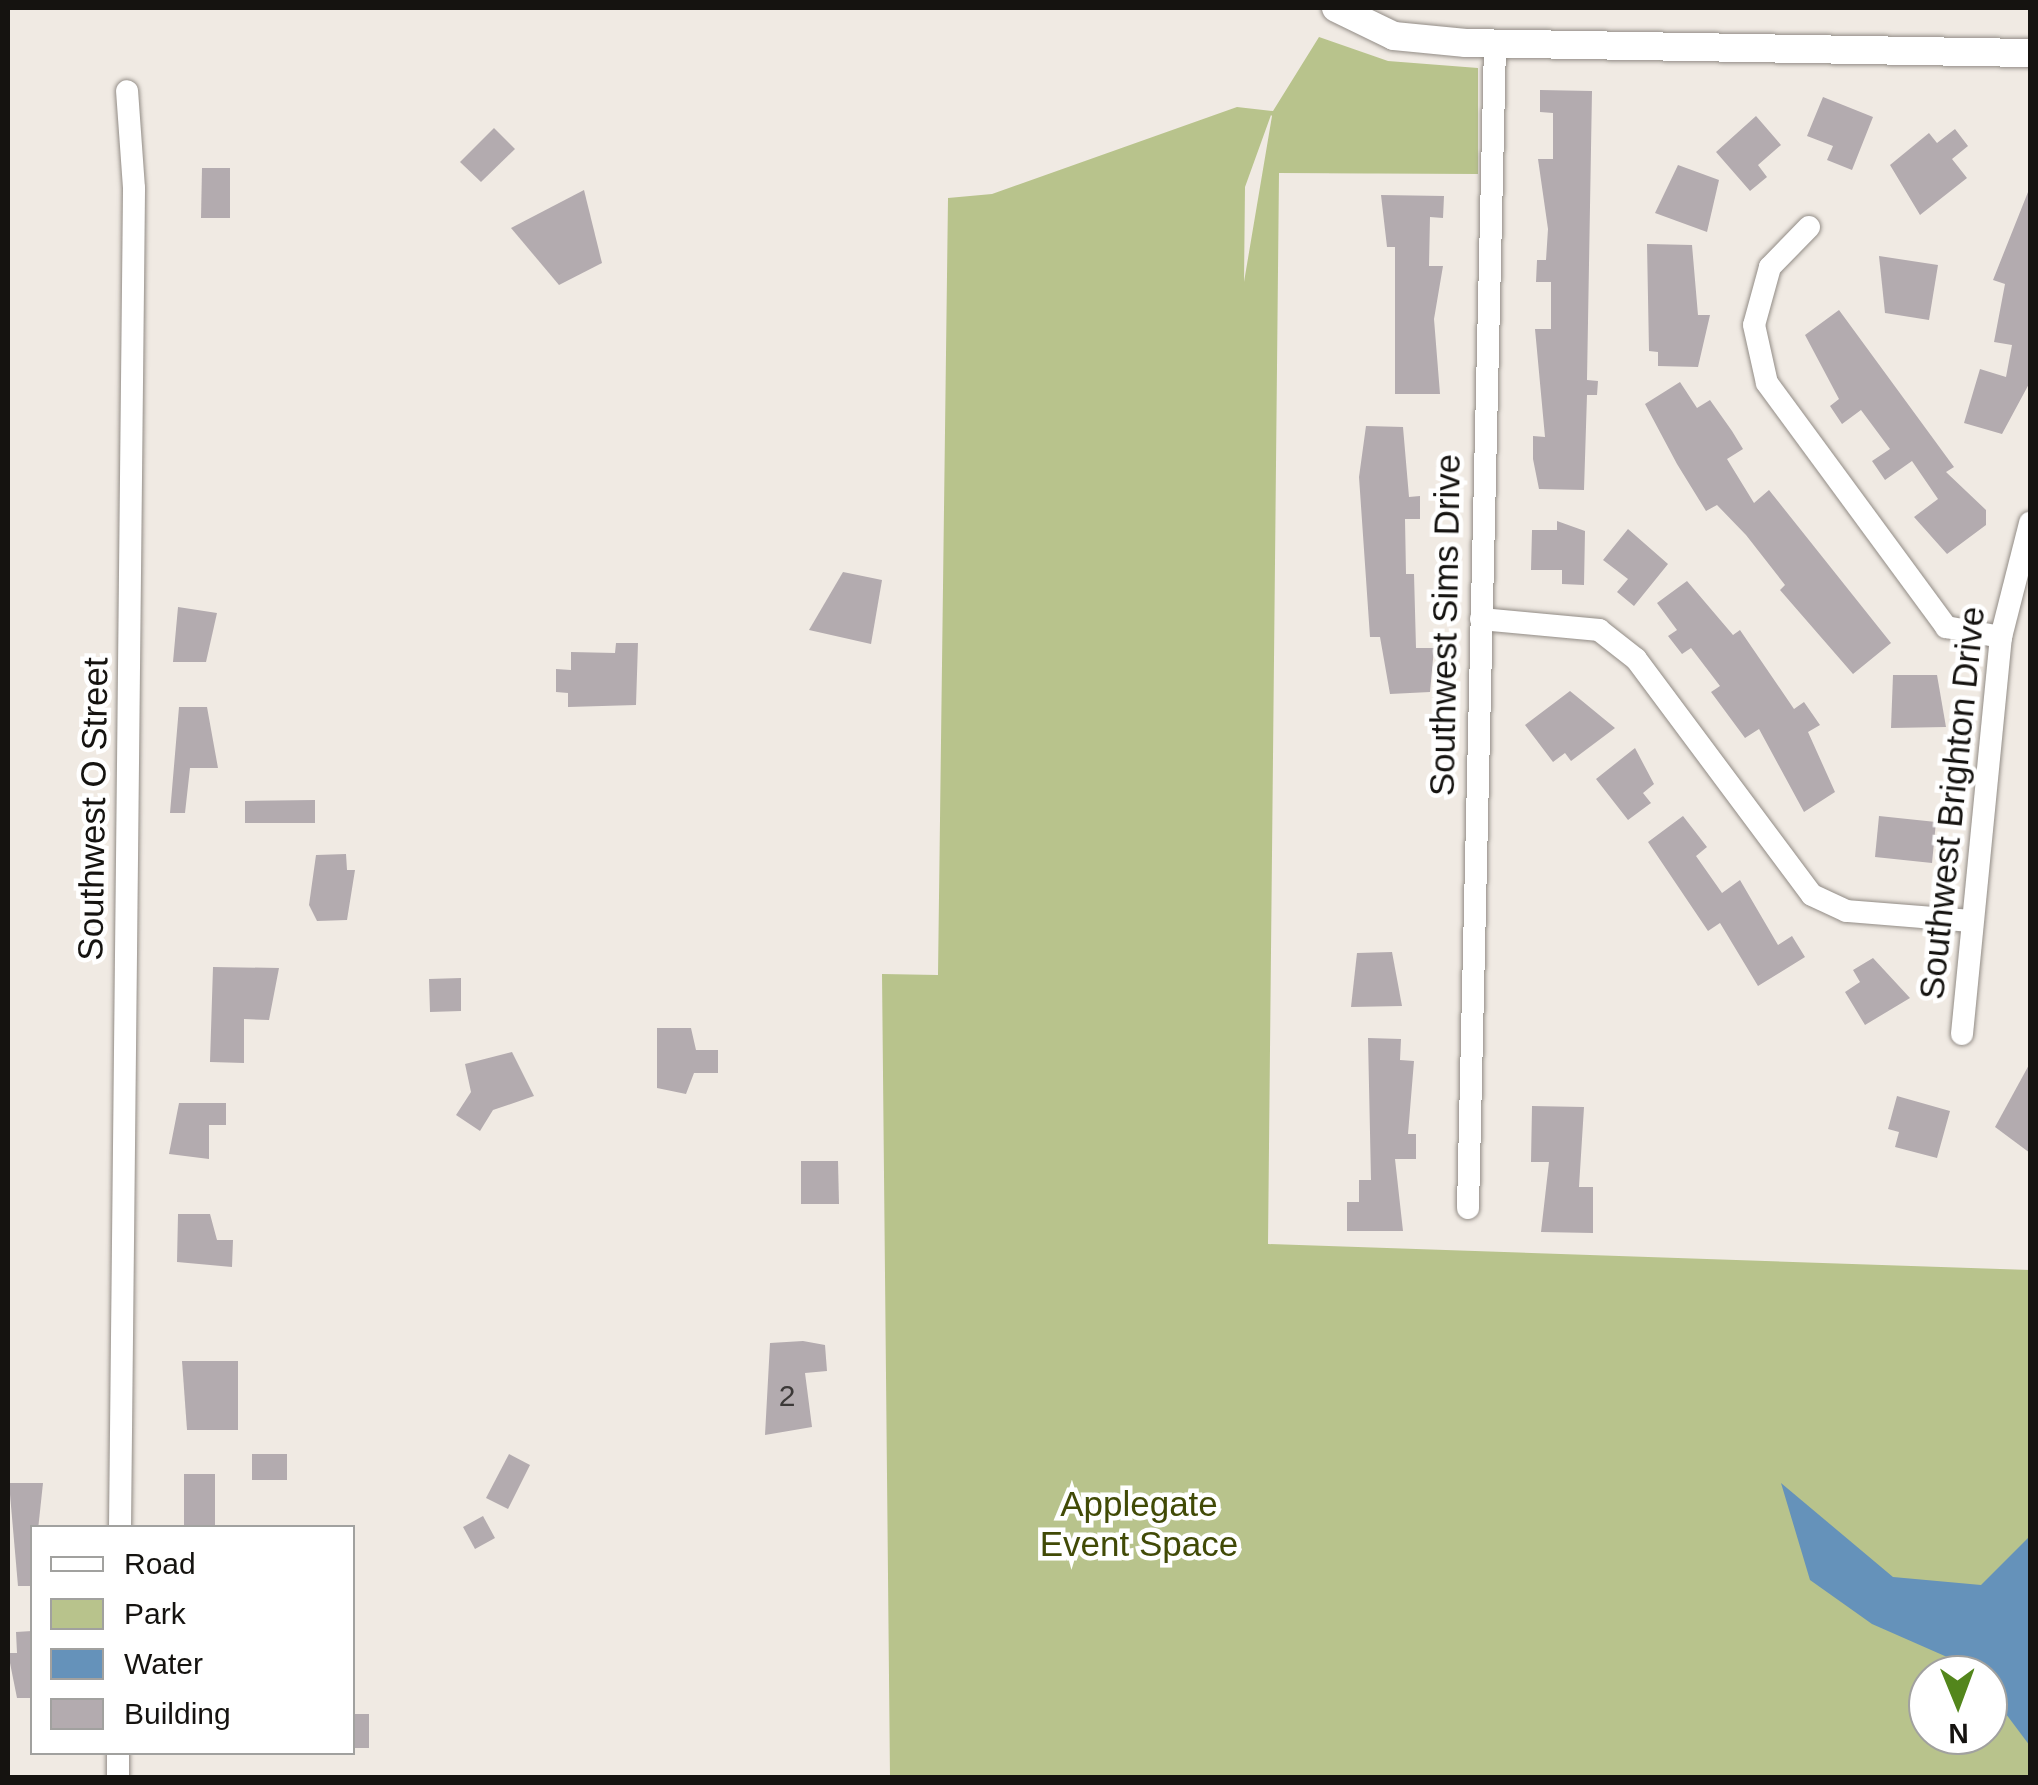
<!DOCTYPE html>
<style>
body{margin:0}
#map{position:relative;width:2038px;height:1785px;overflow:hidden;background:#f0eae3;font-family:Arial,sans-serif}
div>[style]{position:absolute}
.green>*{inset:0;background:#b8c38c}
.water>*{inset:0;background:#6592ba}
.building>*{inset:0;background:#b3abaf}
.roads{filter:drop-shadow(0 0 2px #928c86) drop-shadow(0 0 2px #928c86)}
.minor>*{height:22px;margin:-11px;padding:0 11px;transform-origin:11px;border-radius:11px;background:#fff}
.tertiary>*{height:28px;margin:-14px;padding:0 14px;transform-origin:14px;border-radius:14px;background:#fff}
span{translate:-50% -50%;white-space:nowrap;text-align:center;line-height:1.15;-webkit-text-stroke:9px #fff;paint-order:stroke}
.number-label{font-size:30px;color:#3c3938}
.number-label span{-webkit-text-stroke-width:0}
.street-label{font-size:35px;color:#151310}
.park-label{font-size:35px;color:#414a06}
.frame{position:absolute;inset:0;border:10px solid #151310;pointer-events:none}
.legend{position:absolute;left:30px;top:1525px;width:325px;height:230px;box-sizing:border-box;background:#fff;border:2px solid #a1a19f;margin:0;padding:12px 18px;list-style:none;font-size:30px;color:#151310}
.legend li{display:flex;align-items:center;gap:20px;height:50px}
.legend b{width:50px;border:2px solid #a1a19f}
.north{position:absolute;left:1908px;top:1655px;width:100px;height:100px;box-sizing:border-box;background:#fff;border:2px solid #a1a19f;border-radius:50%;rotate:179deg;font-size:28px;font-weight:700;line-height:40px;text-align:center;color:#151310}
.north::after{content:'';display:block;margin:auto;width:35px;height:45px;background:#53861c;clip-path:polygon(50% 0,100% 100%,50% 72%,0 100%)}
</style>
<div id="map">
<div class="green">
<i style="clip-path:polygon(evenodd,1319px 37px,1388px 61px,1478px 68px,1478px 174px,1279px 173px,1268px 1244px,2030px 1270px,2030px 1777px,890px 1777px,882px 974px,938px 975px,948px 198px,992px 194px,1237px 107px,1273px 111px,1319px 37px,1271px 115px,1272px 116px,1244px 282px,1245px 187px,1271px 115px,1319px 37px,1928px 1675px,1988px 1675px,1988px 1735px,1928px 1735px,1928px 1675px)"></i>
</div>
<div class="water">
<i style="clip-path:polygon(1781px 1483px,1893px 1577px,1981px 1585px,2030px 1536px,2030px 1746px,1988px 1690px,1988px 1675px,1872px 1624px,1810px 1580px)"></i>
</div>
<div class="building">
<i style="clip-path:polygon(1540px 90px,1592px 91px,1587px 380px,1598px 381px,1597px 395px,1587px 395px,1584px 490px,1539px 489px,1533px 459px,1533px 436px,1545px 437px,1535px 329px,1551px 329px,1551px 282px,1536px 282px,1537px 260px,1546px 260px,1548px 229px,1538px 159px,1553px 159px,1553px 113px,1540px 112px)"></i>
<i style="clip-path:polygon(1823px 97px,1873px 117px,1852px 170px,1827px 160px,1833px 146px,1807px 136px)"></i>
<i style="clip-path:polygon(1756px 116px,1781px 145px,1758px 165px,1767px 177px,1750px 191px,1716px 152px)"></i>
<i style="clip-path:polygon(494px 128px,515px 149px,481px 182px,460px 162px)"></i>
<i style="clip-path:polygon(1955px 129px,1968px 146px,1952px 159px,1967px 178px,1920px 215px,1890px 165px,1929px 133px,1937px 143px)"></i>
<i style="clip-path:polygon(1678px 165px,1719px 180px,1707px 232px,1655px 213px)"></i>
<i style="clip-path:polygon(202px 168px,230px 168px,230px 218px,201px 218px)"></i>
<i style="clip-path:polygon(2030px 187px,2030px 382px,2002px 434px,1964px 423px,1980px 369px,2006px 377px,2012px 345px,1994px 342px,2005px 284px,1993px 280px)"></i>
<i style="clip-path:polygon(584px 190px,602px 263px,559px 285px,511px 228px)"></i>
<i style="clip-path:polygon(1381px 195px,1444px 196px,1443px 218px,1430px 217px,1429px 266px,1443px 266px,1434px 319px,1440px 394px,1395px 394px,1395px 247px,1387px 247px)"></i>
<i style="clip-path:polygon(1647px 244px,1692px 245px,1698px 315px,1710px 315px,1698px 367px,1658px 366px,1658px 352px,1649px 351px)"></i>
<i style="clip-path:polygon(1879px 256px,1938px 265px,1929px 320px,1885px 313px)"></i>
<i style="clip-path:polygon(1839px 310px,1954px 467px,1946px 472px,1986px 510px,1986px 525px,1947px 554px,1914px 517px,1938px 499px,1912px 461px,1885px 480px,1872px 461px,1890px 449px,1861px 410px,1842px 424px,1830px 406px,1839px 399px,1805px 335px)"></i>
<i style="clip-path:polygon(1680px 382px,1697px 408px,1710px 400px,1732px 431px,1743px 449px,1727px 459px,1754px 503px,1769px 490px,1891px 643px,1853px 674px,1780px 590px,1785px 585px,1746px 535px,1717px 505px,1706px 511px,1677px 464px,1645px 404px)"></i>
<i style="clip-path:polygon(1366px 426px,1403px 427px,1409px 497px,1420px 496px,1420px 519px,1405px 519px,1406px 574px,1414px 574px,1416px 648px,1434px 648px,1430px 692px,1390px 694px,1380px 637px,1370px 637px,1359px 477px)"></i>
<i style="clip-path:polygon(1557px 521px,1585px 531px,1584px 585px,1562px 584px,1562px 570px,1531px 570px,1532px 530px,1557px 530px)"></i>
<i style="clip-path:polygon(1628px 529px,1668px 564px,1634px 606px,1617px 592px,1628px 579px,1603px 560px)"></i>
<i style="clip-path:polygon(843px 572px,882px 580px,871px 644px,809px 630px)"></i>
<i style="clip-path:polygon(1687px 581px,1733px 635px,1740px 630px,1794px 709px,1804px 702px,1820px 725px,1808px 732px,1835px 792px,1804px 812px,1759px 729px,1745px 738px,1711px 692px,1720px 686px,1691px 648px,1682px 654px,1668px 636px,1677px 630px,1657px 603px)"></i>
<i style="clip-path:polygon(178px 607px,217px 613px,206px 662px,173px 662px)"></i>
<i style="clip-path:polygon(616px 643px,638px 643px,636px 705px,568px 707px,568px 693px,556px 692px,556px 669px,571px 670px,571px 652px,615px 653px)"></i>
<i style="clip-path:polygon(1893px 675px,1937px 675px,1946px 727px,1891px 728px)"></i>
<i style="clip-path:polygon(1570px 691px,1615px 728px,1571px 761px,1565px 753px,1553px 762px,1525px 725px)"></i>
<i style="clip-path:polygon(179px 707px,207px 707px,218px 768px,190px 768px,185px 813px,170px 813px)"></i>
<i style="clip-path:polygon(1635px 748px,1654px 784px,1643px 793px,1651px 803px,1628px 820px,1596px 779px)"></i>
<i style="clip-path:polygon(315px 800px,315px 823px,245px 823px,245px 801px)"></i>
<i style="clip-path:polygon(1683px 816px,1707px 847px,1696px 856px,1722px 893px,1740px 880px,1778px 945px,1792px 936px,1805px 957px,1758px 986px,1720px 923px,1708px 931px,1648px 842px)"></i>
<i style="clip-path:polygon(1879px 816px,1936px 822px,1932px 863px,1875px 857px)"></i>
<i style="clip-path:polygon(346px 854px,347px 870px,355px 870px,347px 920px,317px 921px,309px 905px,316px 855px)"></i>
<i style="clip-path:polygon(1392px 952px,1402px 1006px,1351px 1007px,1357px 953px)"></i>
<i style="clip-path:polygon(1873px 958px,1910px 998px,1865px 1025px,1845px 992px,1860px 982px,1853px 970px)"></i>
<i style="clip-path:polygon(213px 967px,279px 968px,269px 1020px,244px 1019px,244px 1063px,210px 1062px)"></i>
<i style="clip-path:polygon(461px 978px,461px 1011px,430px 1012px,429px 979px)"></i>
<i style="clip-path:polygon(657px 1028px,691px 1028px,696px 1050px,718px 1050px,718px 1073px,694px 1073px,686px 1094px,657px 1088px)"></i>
<i style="clip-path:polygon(1368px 1038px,1401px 1039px,1400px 1060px,1414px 1061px,1408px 1134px,1416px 1134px,1416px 1159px,1395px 1159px,1403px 1231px,1347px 1231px,1347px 1202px,1359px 1202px,1359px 1180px,1371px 1180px)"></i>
<i style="clip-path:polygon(512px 1052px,534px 1096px,493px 1110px,480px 1131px,456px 1115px,471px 1092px,465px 1064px)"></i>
<i style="clip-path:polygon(2030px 1063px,2030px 1153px,1995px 1127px)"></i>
<i style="clip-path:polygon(1897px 1096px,1950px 1111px,1937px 1158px,1895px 1147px,1899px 1132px,1888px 1129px)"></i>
<i style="clip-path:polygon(179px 1103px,226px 1103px,226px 1125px,209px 1125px,209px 1159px,169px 1154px)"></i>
<i style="clip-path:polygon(1532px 1106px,1584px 1107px,1579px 1187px,1593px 1187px,1593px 1233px,1541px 1232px,1549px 1162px,1531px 1162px)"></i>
<i style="clip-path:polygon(801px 1161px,838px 1161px,839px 1204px,801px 1204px)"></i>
<i style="clip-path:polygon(178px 1214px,210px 1214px,217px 1240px,233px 1240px,232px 1267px,177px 1262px)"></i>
<i style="clip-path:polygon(803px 1341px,825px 1345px,827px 1371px,805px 1373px,812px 1427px,765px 1435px,770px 1343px)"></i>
<i style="clip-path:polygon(182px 1361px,238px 1361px,238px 1430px,187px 1430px)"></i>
<i style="clip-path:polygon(252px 1454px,287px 1454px,287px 1480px,252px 1480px)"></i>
<i style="clip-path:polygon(509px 1454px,530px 1465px,508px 1509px,486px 1498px)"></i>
<i style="clip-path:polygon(184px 1474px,215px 1474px,215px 1528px,184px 1528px)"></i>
<i style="clip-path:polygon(9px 1483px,43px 1483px,32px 1586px,18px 1586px)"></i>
<i style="clip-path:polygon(483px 1516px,495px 1538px,475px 1549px,463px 1527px)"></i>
<i style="clip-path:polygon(32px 1631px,32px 1698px,17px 1698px,8px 1653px,17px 1653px,16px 1632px)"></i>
<i style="clip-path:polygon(352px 1714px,369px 1714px,369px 1748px,352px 1748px)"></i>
</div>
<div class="roads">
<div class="minor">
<i style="left:1809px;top:227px;width:56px;rotate:134.3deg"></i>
<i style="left:1770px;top:267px;width:60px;rotate:105.4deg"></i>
<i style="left:1754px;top:325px;width:59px;rotate:77.4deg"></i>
<i style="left:1767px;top:383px;width:303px;rotate:53.7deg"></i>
<i style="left:1946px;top:627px;width:56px;rotate:10.3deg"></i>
<i style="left:1481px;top:619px;width:119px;rotate:5.3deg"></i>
<i style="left:1599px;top:630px;width:47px;rotate:38.1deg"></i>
<i style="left:1636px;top:659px;width:294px;rotate:53.3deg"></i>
<i style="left:1812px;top:895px;width:38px;rotate:25deg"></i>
<i style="left:1847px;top:911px;width:123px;rotate:4.6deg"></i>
<i style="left:1962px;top:1034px;width:399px;rotate:-84.4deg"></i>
<i style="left:2001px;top:637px;width:118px;rotate:-75.7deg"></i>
<i style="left:1468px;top:1208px;width:1164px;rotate:-88.67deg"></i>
<i style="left:120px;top:1528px;width:1340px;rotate:-89.4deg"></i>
<i style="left:134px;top:188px;width:97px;rotate:-94.1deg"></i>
<i style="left:118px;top:1778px;width:26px;rotate:-90deg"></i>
</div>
<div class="tertiary">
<i style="left:1336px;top:8px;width:64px;rotate:25.8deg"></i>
<i style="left:1394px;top:36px;width:72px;rotate:5.6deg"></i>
<i style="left:1466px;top:43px;width:564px;rotate:1.02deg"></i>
</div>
</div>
<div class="number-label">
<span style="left:787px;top:1396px">2</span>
</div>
<div class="street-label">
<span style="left:1445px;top:625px;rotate:-89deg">Southwest Sims Drive</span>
<span style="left:1952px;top:803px;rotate:-84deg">Southwest Brighton Drive</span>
<span style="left:93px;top:809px;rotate:-89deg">Southwest O Street</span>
</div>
<div class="park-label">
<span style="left:1139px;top:1524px">Applegate<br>Event Space</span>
</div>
<div class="frame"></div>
<ul class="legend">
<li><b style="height:12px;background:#fff"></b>Road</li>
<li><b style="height:28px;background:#b8c38c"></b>Park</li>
<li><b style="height:28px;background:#6592ba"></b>Water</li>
<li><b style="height:28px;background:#b3abaf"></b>Building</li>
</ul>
<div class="north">N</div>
</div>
